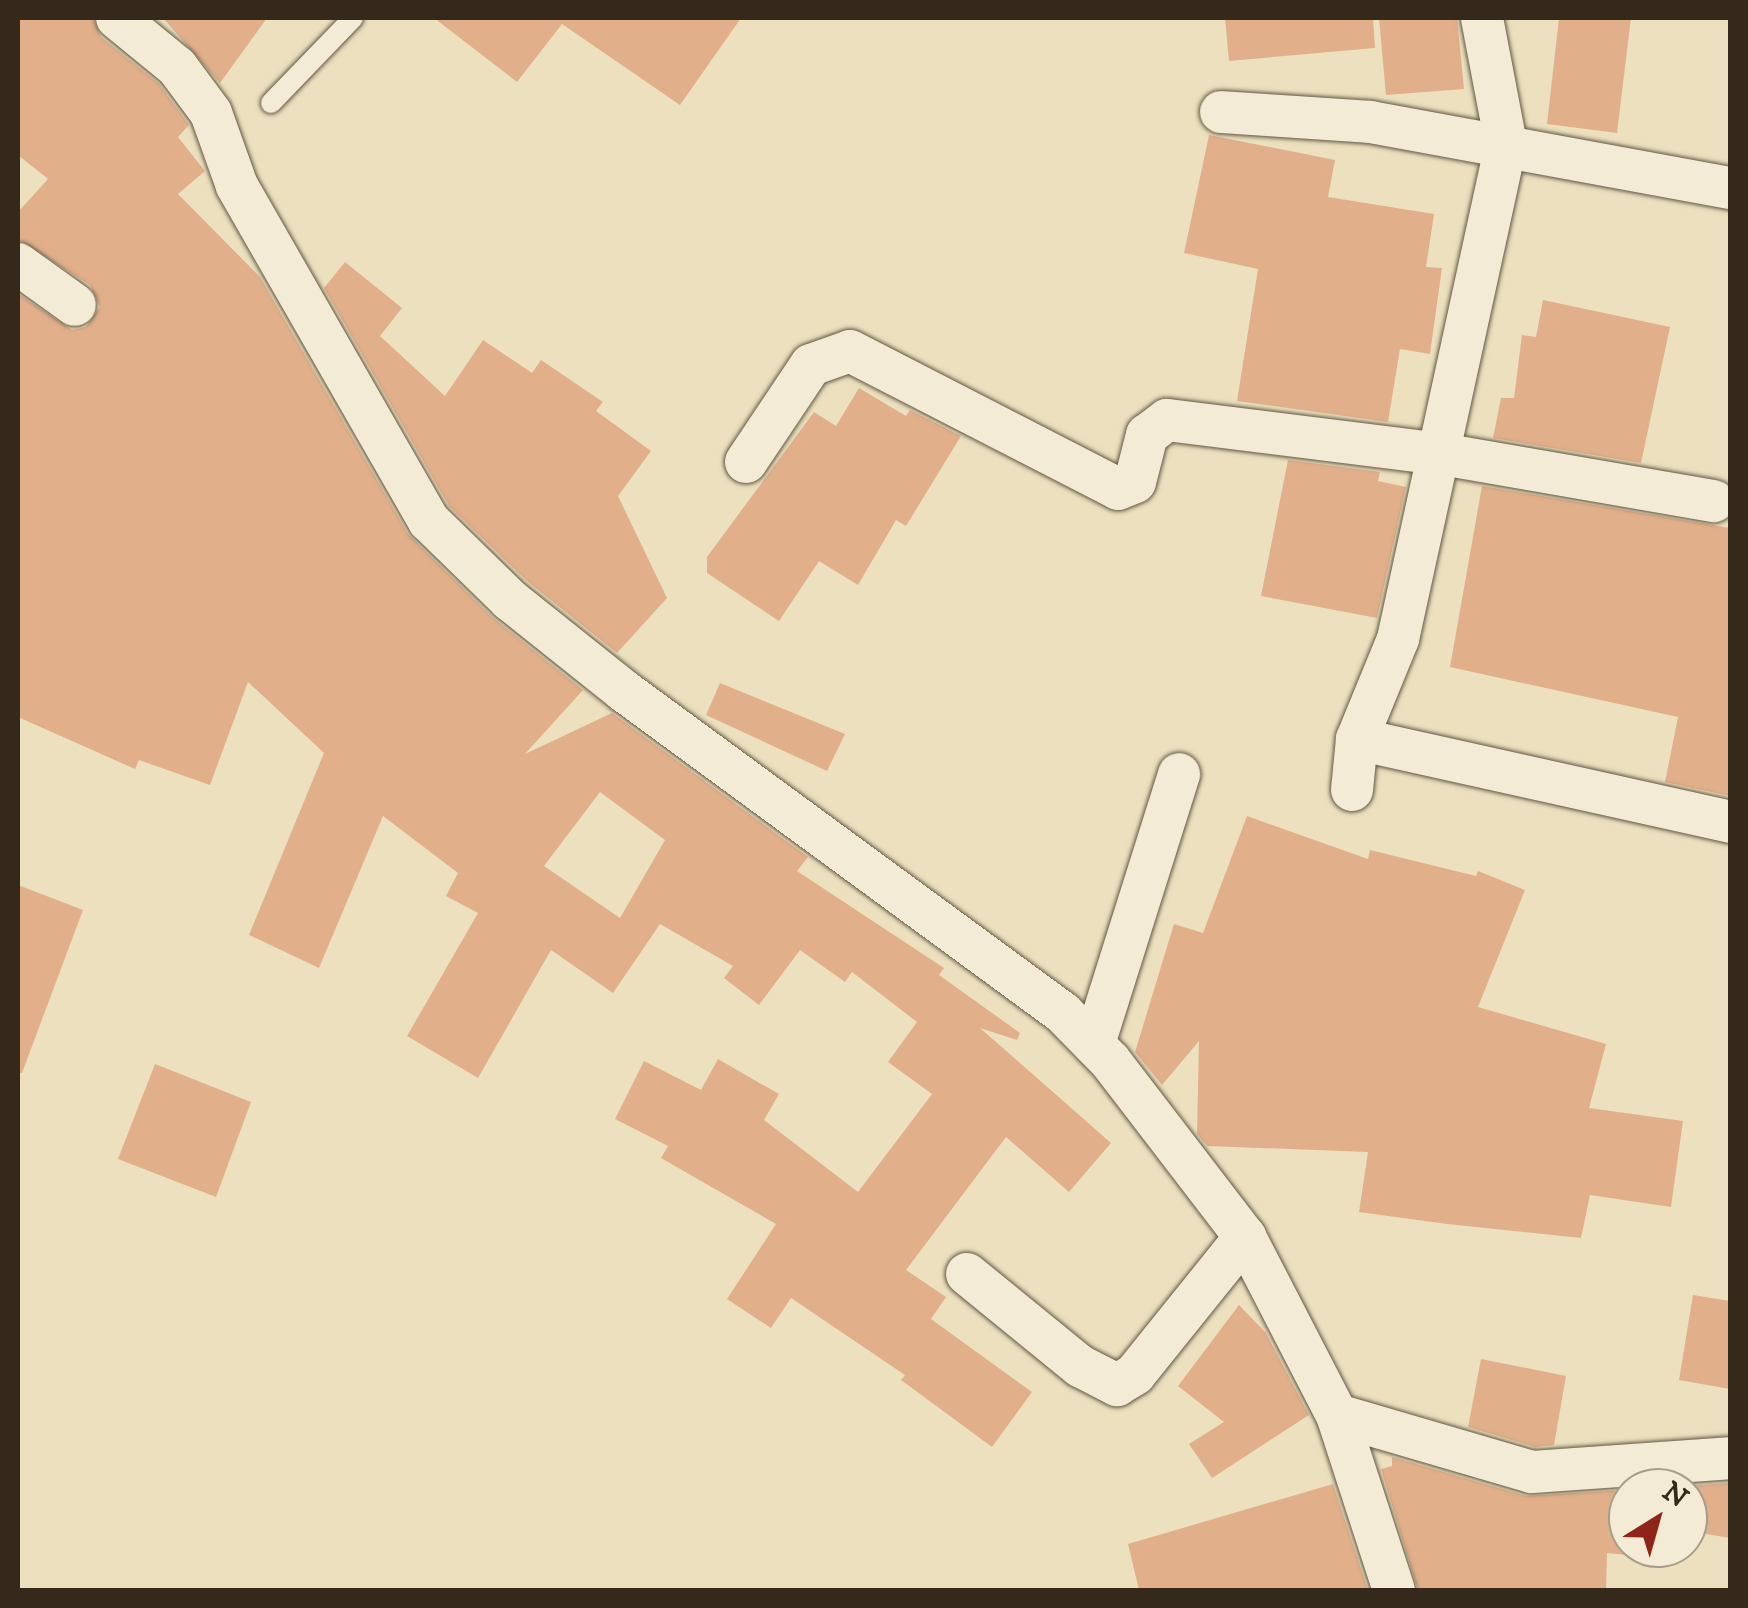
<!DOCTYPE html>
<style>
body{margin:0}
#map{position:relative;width:1748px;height:1608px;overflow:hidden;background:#ece0bf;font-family:"IM FELL DW Pica",serif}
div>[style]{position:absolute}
.building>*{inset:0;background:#e1b08b}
.roads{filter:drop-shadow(0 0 2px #625743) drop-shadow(0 0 2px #625743)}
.service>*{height:20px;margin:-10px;padding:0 10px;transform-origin:10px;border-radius:10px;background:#f3ebd5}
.minor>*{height:42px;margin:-21px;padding:0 21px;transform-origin:21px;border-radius:21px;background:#f3ebd5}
span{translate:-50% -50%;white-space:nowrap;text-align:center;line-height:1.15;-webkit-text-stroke:10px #f3ebd5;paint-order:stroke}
.frame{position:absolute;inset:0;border:20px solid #34291a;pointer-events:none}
.north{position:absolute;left:1608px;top:1468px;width:100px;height:100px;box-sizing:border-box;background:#f3ebd5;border:2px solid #a79d8a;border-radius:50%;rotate:37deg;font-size:28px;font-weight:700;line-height:40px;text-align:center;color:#34291a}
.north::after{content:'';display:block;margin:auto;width:35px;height:45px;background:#8f2418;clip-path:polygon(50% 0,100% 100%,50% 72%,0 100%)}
</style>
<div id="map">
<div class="building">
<i style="clip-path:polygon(evenodd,18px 18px,93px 18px,101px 37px,159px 84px,189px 125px,178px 137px,205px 171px,178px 194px,260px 277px,408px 534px,493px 618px,583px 690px,525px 754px,612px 713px,808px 857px,797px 871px,944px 968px,939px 975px,1020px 1033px,1017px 1040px,980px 1028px,1111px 1143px,1069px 1192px,1006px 1137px,906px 1270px,946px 1297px,931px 1319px,1032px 1392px,992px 1447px,901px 1380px,905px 1375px,791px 1298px,771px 1328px,727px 1299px,776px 1224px,661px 1158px,668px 1146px,615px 1119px,644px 1061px,701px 1090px,718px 1059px,779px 1094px,764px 1120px,858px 1192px,932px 1094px,888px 1062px,917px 1022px,852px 972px,845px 982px,800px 950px,759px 1005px,724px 978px,733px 966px,660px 924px,613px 993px,551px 950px,478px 1078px,407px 1036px,478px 913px,446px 896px,458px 873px,383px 816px,319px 968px,249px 935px,324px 753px,248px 682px,210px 785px,139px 760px,135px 769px,18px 717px,18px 294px,72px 330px,86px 327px,100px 307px,90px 285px,18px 239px,18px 212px,48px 179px,18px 155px,18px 18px,600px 792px,665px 840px,620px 918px,544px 866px,600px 792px)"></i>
<i style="clip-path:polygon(163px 18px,267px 18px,220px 83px)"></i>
<i style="clip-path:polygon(434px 18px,741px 18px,680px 105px,562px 24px,517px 82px)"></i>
<i style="clip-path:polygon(1225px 18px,1373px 18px,1375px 48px,1229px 61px)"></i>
<i style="clip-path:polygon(1379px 18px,1457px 18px,1464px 89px,1386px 95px)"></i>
<i style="clip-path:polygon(1559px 18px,1631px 18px,1617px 133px,1547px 124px)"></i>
<i style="clip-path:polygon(1209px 135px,1335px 160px,1328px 197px,1434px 214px,1426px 267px,1442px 268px,1430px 354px,1400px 349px,1388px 422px,1237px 401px,1258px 269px,1184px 253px)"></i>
<i style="clip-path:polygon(345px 262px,402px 308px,380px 336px,445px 396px,483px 340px,532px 373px,541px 360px,603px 402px,596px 411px,651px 451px,618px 496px,667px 598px,617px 653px,527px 581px,449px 506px,324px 288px)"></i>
<i style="clip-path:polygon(1543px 300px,1670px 327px,1641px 463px,1493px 438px,1501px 398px,1514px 398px,1522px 335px,1536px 337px)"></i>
<i style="clip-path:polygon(859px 388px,906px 416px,910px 410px,961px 436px,906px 526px,896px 520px,858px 585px,819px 561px,779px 621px,707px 573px,707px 557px,814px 412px,836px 426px)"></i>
<i style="clip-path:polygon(1288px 460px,1380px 472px,1378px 481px,1406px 487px,1377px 618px,1261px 596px)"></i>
<i style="clip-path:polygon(1482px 486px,1730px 528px,1730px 796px,1665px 782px,1678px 717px,1450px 667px)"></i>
<i style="clip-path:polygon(720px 683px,845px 734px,827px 771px,706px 715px)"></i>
<i style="clip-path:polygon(1247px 816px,1368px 859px,1370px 850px,1476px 876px,1478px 871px,1525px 890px,1478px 1007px,1606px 1044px,1589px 1108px,1683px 1121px,1671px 1207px,1590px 1195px,1581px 1238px,1447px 1224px,1359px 1212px,1368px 1152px,1207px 1146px,1197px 1134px,1199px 1041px,1162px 1085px,1135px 1052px,1174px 924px,1203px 933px)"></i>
<i style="clip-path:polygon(18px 885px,83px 910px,22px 1073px,18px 1073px)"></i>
<i style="clip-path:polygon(155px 1064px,251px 1102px,216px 1197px,118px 1159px)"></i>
<i style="clip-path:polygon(1693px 1295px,1730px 1301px,1730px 1389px,1679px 1380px)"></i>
<i style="clip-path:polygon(1239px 1305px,1266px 1333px,1309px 1415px,1212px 1478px,1189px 1444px,1224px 1422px,1178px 1386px)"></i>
<i style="clip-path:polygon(1481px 1359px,1566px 1376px,1554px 1445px,1535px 1447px,1468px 1427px)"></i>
<i style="clip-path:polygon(1392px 1457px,1526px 1496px,1628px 1490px,1628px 1548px,1678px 1548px,1677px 1560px,1607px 1553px,1606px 1590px,1418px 1590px,1381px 1469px,1392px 1466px)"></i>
<i style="clip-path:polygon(1730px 1483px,1730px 1538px,1688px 1531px,1688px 1488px,1660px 1488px)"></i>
<i style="clip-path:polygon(1333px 1484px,1368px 1590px,1139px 1590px,1128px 1544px)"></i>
</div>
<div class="roads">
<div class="service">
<i style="left:271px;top:103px;width:118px;rotate:-46deg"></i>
</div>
<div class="minor">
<i style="left:117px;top:18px;width:77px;rotate:39.2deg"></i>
<i style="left:177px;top:67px;width:57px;rotate:53.5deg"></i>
<i style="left:211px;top:113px;width:77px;rotate:70.4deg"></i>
<i style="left:237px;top:186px;width:386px;rotate:60.2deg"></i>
<i style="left:429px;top:521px;width:113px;rotate:44.3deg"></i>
<i style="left:510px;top:600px;width:146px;rotate:38.6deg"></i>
<i style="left:624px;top:691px;width:544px;rotate:36.26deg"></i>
<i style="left:1063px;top:1013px;width:67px;rotate:45.6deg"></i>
<i style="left:1110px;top:1061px;width:222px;rotate:52.5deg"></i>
<i style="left:1245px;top:1237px;width:200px;rotate:62.7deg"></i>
<i style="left:1337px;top:1415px;width:184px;rotate:72deg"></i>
<i style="left:1221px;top:112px;width:149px;rotate:3.8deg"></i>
<i style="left:1370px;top:122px;width:366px;rotate:10.4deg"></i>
<i style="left:18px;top:264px;width:70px;rotate:35.7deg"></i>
<i style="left:746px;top:462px;width:117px;rotate:-56.2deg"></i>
<i style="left:811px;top:365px;width:41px;rotate:-19.7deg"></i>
<i style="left:850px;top:351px;width:301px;rotate:27.2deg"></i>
<i style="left:1118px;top:489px;width:18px;rotate:-22deg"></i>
<i style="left:1135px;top:482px;width:49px;rotate:-75.7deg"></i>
<i style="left:1147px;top:435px;width:25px;rotate:-37deg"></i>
<i style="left:1167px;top:420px;width:276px;rotate:7.1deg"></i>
<i style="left:1441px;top:454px;width:277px;rotate:9.8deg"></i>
<i style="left:1357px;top:739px;width:382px;rotate:12.5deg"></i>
<i style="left:1352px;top:790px;width:51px;rotate:-84.4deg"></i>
<i style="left:1357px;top:739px;width:108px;rotate:-67.7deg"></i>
<i style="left:1398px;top:639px;width:507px;rotate:-77.69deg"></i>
<i style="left:1506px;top:144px;width:128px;rotate:-100.8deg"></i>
<i style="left:1094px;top:1044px;width:283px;rotate:-72.5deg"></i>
<i style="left:967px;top:1274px;width:146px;rotate:39.2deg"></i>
<i style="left:1080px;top:1366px;width:42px;rotate:27.2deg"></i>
<i style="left:1117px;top:1385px;width:21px;rotate:-31deg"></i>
<i style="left:1135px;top:1374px;width:176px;rotate:-51.2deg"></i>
<i style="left:1337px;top:1415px;width:203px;rotate:16.3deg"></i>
<i style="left:1532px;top:1472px;width:198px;rotate:-4deg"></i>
</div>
</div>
<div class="frame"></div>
<div class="north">N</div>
</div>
